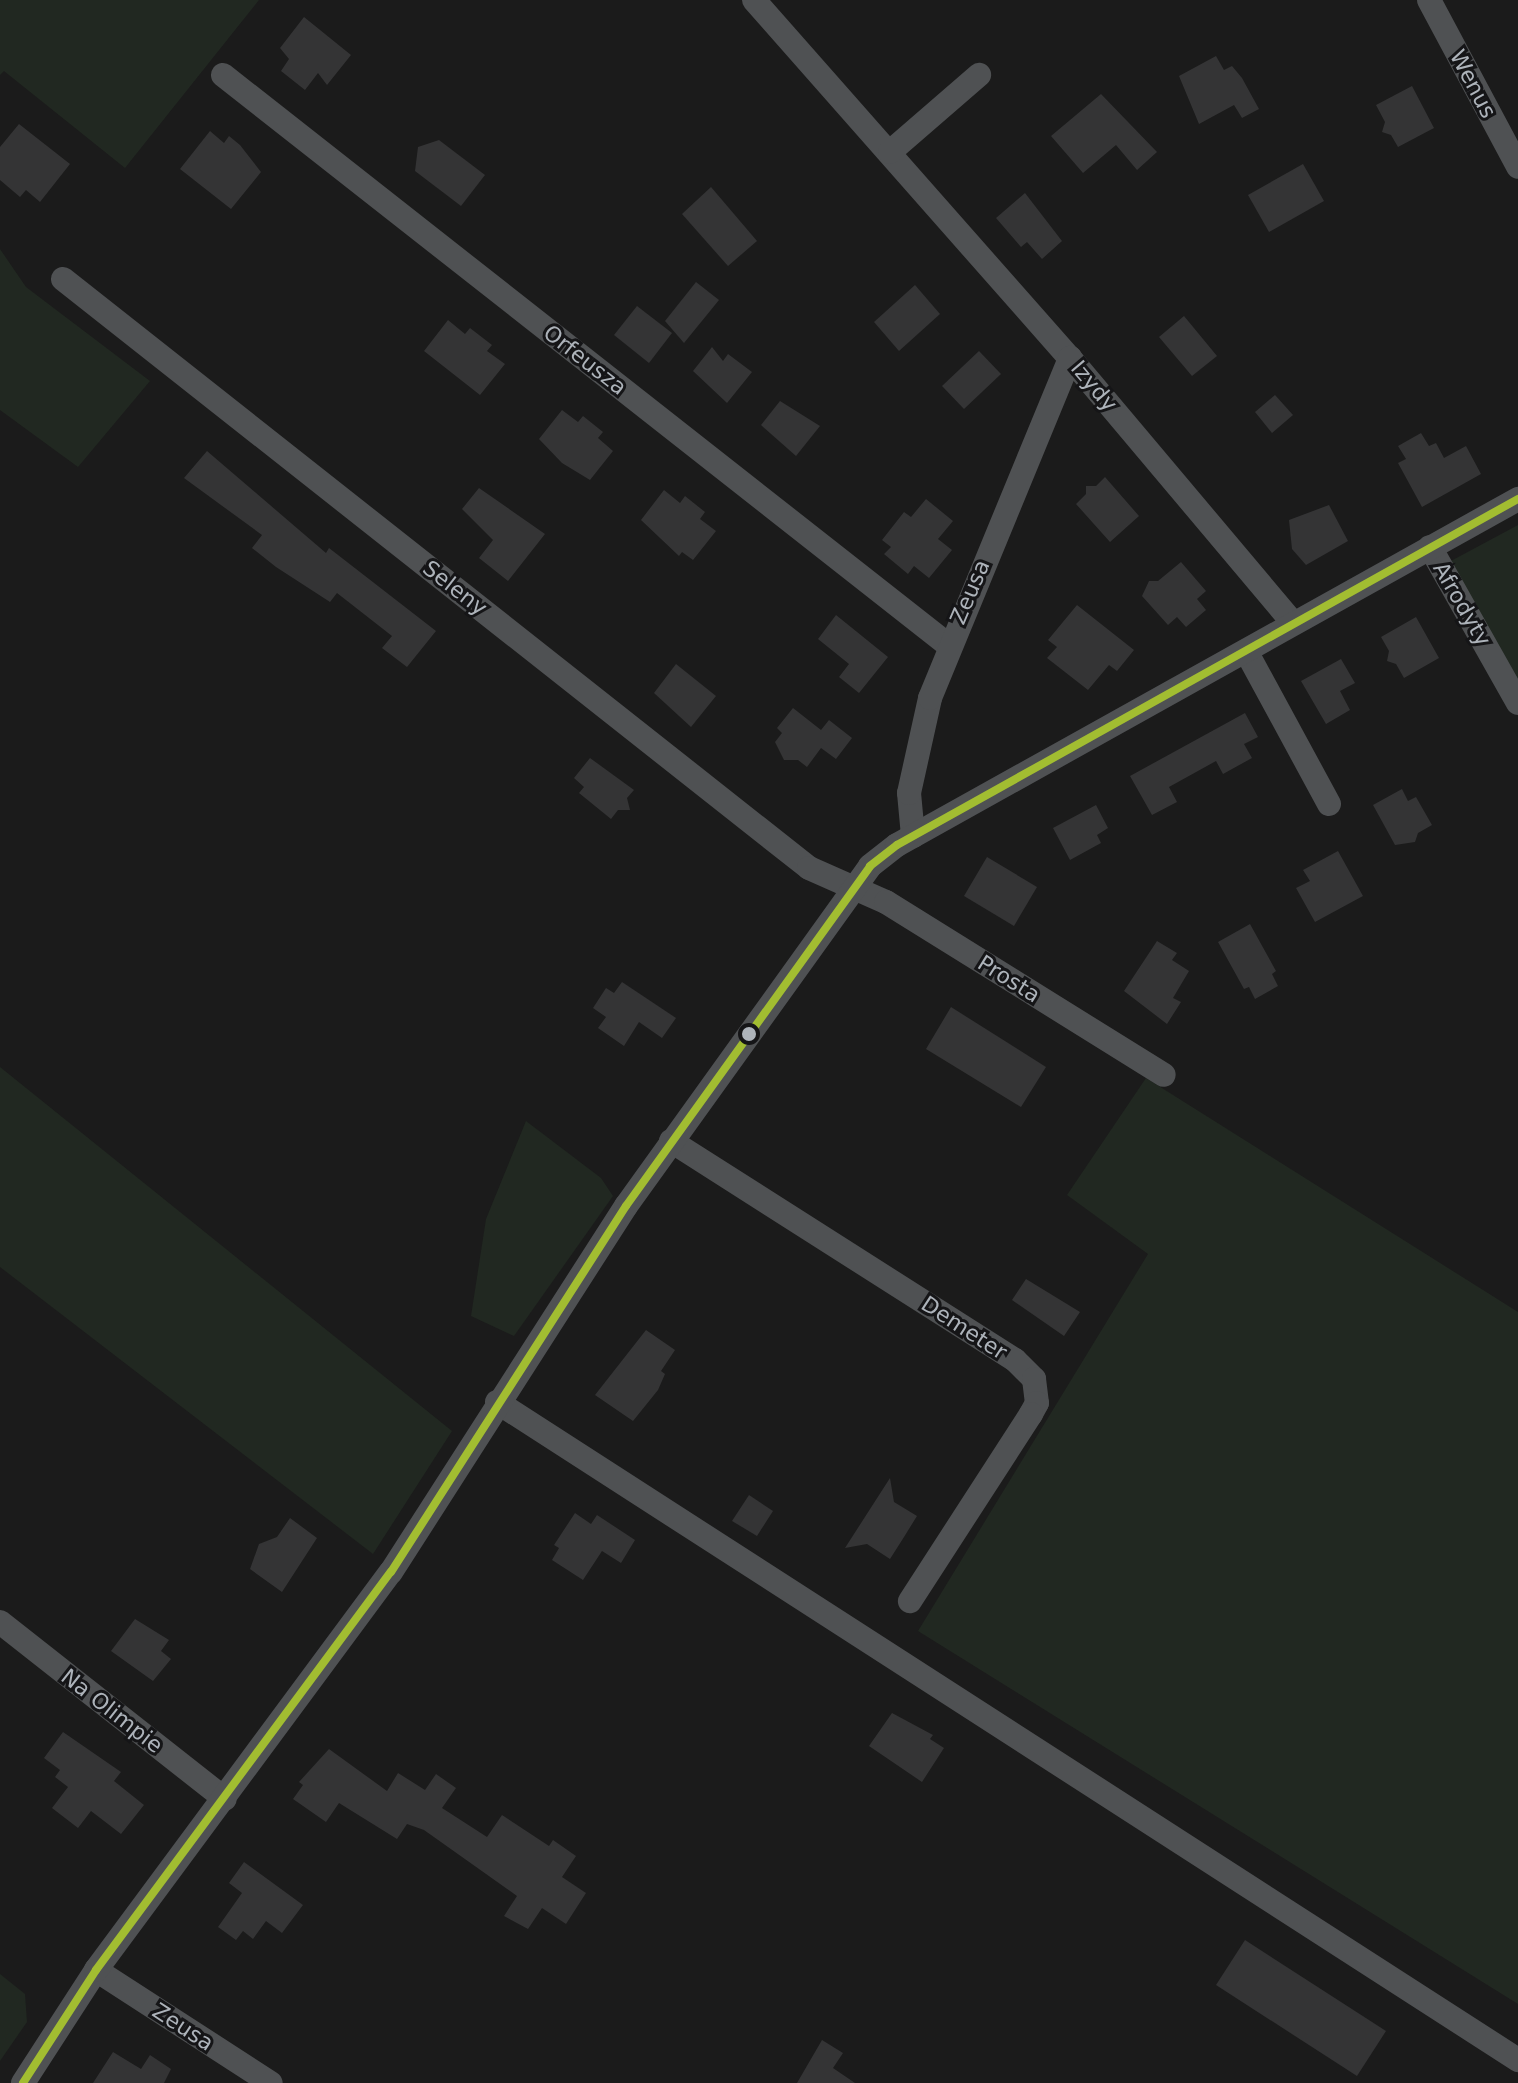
<!DOCTYPE html>
<style>
body{margin:0}
#map{position:relative;width:1518px;height:2083px;overflow:hidden;background:#1b1b1b;font-family:"DejaVu Sans",sans-serif}
div>[style]{position:absolute}
.green>*{inset:0;background:#212821}
.building>*{inset:0;background:#343435}
.minor>*{height:24px;margin:-12px;padding:0 12px;transform-origin:12px;border-radius:12px;background:#4f5153}
.bus-1>*{height:8px;margin:-4px;padding:0 4px;transform-origin:4px;border-radius:4px;background:#a2bd31}
.dots>*{width:22px;height:22px;translate:-50% -50%;box-sizing:border-box;border:4px solid #151517;border-radius:50%}
span{translate:-50% -50%;white-space:nowrap;text-align:center;line-height:1.15;-webkit-text-stroke:6px #151517;paint-order:stroke}
.street-label{font-size:22px;color:#adb3ba}
</style>
<div id="map">
<div class="green">
<i style="clip-path:polygon(0 0,259px 0,125px 168px,4px 71px,0 75px)"></i>
<i style="clip-path:polygon(0 249px,26px 287px,150px 381px,78px 467px,0 410px)"></i>
<i style="clip-path:polygon(1518px 525px,1518px 680px,1449px 562px)"></i>
<i style="clip-path:polygon(0 1067px,452px 1431px,373px 1554px,0 1267px)"></i>
<i style="clip-path:polygon(1146px 1078px,1518px 1312px,1518px 2004px,918px 1631px,1148px 1254px,1067px 1195px)"></i>
<i style="clip-path:polygon(526px 1121px,601px 1178px,613px 1196px,514px 1336px,471px 1316px,486px 1219px)"></i>
<i style="clip-path:polygon(0 1974px,25px 1994px,27px 2022px,0 2061px)"></i>
</div>
<div class="building">
<i style="clip-path:polygon(304px 17px,351px 55px,327px 85px,318px 73px,305px 90px,281px 71px,289px 59px,280px 48px)"></i>
<i style="clip-path:polygon(1216px 56px,1224px 70px,1232px 66px,1242px 78px,1259px 109px,1242px 118px,1234px 105px,1199px 124px,1179px 76px)"></i>
<i style="clip-path:polygon(1412px 86px,1434px 128px,1398px 147px,1391px 135px,1382px 132px,1385px 122px,1376px 105px)"></i>
<i style="clip-path:polygon(1101px 94px,1157px 152px,1137px 170px,1116px 145px,1083px 173px,1051px 136px)"></i>
<i style="clip-path:polygon(19px 124px,70px 164px,40px 202px,26px 190px,20px 197px,0 180px,0 147px)"></i>
<i style="clip-path:polygon(210px 131px,224px 143px,229px 136px,240px 145px,261px 172px,231px 209px,180px 169px)"></i>
<i style="clip-path:polygon(439px 140px,485px 175px,461px 206px,415px 171px,418px 147px)"></i>
<i style="clip-path:polygon(1303px 164px,1324px 201px,1269px 232px,1248px 195px)"></i>
<i style="clip-path:polygon(711px 187px,757px 241px,728px 266px,682px 214px)"></i>
<i style="clip-path:polygon(1025px 193px,1062px 241px,1042px 259px,1027px 242px,1021px 247px,996px 218px)"></i>
<i style="clip-path:polygon(696px 282px,719px 300px,684px 343px,665px 321px)"></i>
<i style="clip-path:polygon(915px 285px,940px 314px,899px 351px,874px 322px)"></i>
<i style="clip-path:polygon(637px 306px,672px 333px,649px 363px,614px 335px)"></i>
<i style="clip-path:polygon(1184px 316px,1217px 356px,1192px 376px,1159px 337px)"></i>
<i style="clip-path:polygon(448px 320px,465px 334px,470px 328px,492px 345px,487px 351px,505px 364px,480px 395px,424px 351px)"></i>
<i style="clip-path:polygon(712px 347px,723px 361px,728px 354px,752px 372px,727px 403px,693px 371px)"></i>
<i style="clip-path:polygon(979px 351px,1001px 374px,964px 409px,942px 386px)"></i>
<i style="clip-path:polygon(1275px 395px,1293px 415px,1272px 433px,1255px 412px)"></i>
<i style="clip-path:polygon(780px 401px,820px 426px,796px 456px,761px 425px)"></i>
<i style="clip-path:polygon(562px 410px,578px 422px,583px 416px,603px 432px,598px 438px,613px 451px,590px 480px,562px 463px,539px 439px)"></i>
<i style="clip-path:polygon(1421px 433px,1429px 446px,1436px 443px,1444px 458px,1466px 446px,1481px 474px,1422px 507px,1398px 463px,1406px 459px,1398px 446px)"></i>
<i style="clip-path:polygon(207px 451px,326px 553px,329px 548px,436px 631px,407px 667px,382px 648px,392px 636px,337px 593px,330px 602px,276px 567px,252px 548px,262px 535px,184px 478px)"></i>
<i style="clip-path:polygon(1105px 477px,1139px 516px,1110px 542px,1076px 504px,1086px 494px,1086px 486px,1096px 486px)"></i>
<i style="clip-path:polygon(479px 488px,545px 534px,508px 581px,479px 558px,493px 540px,462px 509px)"></i>
<i style="clip-path:polygon(664px 490px,680px 503px,685px 496px,705px 512px,700px 519px,716px 531px,693px 560px,682px 552px,679px 556px,641px 520px)"></i>
<i style="clip-path:polygon(926px 499px,953px 521px,938px 539px,952px 550px,929px 578px,914px 566px,908px 574px,884px 554px,891px 547px,882px 540px,904px 512px,911px 517px)"></i>
<i style="clip-path:polygon(1329px 505px,1348px 541px,1306px 565px,1292px 549px,1289px 520px)"></i>
<i style="clip-path:polygon(1181px 562px,1206px 591px,1197px 599px,1206px 610px,1186px 627px,1177px 617px,1168px 625px,1142px 596px,1149px 581px,1158px 581px)"></i>
<i style="clip-path:polygon(1077px 605px,1134px 650px,1117px 671px,1109px 665px,1088px 690px,1047px 658px,1057px 647px,1048px 640px)"></i>
<i style="clip-path:polygon(836px 615px,888px 657px,859px 693px,839px 677px,849px 664px,818px 639px)"></i>
<i style="clip-path:polygon(1416px 617px,1439px 658px,1404px 678px,1396px 664px,1387px 661px,1389px 651px,1381px 637px)"></i>
<i style="clip-path:polygon(1341px 659px,1355px 683px,1340px 691px,1350px 710px,1326px 724px,1301px 681px)"></i>
<i style="clip-path:polygon(676px 664px,716px 696px,691px 727px,654px 693px)"></i>
<i style="clip-path:polygon(793px 708px,821px 730px,829px 720px,852px 738px,836px 759px,821px 748px,807px 767px,798px 760px,784px 760px,775px 742px,782px 733px,777px 728px)"></i>
<i style="clip-path:polygon(1245px 713px,1258px 737px,1244px 744px,1252px 758px,1223px 774px,1216px 761px,1169px 787px,1177px 802px,1152px 815px,1130px 776px)"></i>
<i style="clip-path:polygon(590px 758px,634px 790px,627px 798px,630px 810px,618px 810px,611px 819px,579px 793px,584px 787px,574px 778px)"></i>
<i style="clip-path:polygon(1402px 789px,1408px 801px,1416px 797px,1432px 825px,1418px 833px,1415px 842px,1395px 845px,1373px 805px)"></i>
<i style="clip-path:polygon(1096px 805px,1108px 828px,1097px 835px,1101px 843px,1070px 860px,1053px 828px)"></i>
<i style="clip-path:polygon(1338px 851px,1363px 896px,1315px 922px,1296px 888px,1310px 881px,1303px 870px)"></i>
<i style="clip-path:polygon(987px 857px,1037px 887px,1014px 926px,964px 896px)"></i>
<i style="clip-path:polygon(1250px 924px,1276px 971px,1272px 974px,1278px 986px,1255px 999px,1249px 987px,1244px 989px,1218px 942px)"></i>
<i style="clip-path:polygon(1157px 941px,1177px 953px,1172px 960px,1189px 971px,1173px 998px,1181px 1002px,1167px 1024px,1124px 991px)"></i>
<i style="clip-path:polygon(622px 982px,676px 1018px,662px 1038px,639px 1022px,624px 1046px,598px 1028px,606px 1017px,593px 1008px,606px 988px,614px 993px)"></i>
<i style="clip-path:polygon(951px 1007px,1046px 1067px,1021px 1107px,926px 1049px)"></i>
<i style="clip-path:polygon(1026px 1279px,1080px 1312px,1064px 1336px,1012px 1300px)"></i>
<i style="clip-path:polygon(646px 1330px,675px 1350px,661px 1371px,665px 1374px,658px 1390px,633px 1421px,595px 1395px)"></i>
<i style="clip-path:polygon(890px 1478px,894px 1502px,917px 1516px,904px 1537px,890px 1559px,867px 1544px,845px 1548px)"></i>
<i style="clip-path:polygon(749px 1495px,773px 1511px,757px 1536px,732px 1521px)"></i>
<i style="clip-path:polygon(575px 1513px,591px 1524px,597px 1515px,635px 1540px,621px 1563px,602px 1551px,583px 1580px,552px 1560px,559px 1548px,554px 1545px)"></i>
<i style="clip-path:polygon(290px 1518px,317px 1538px,282px 1592px,250px 1569px,259px 1544px,277px 1537px)"></i>
<i style="clip-path:polygon(135px 1619px,169px 1640px,161px 1651px,171px 1659px,153px 1681px,111px 1651px)"></i>
<i style="clip-path:polygon(892px 1713px,933px 1735px,930px 1739px,944px 1748px,922px 1782px,869px 1746px)"></i>
<i style="clip-path:polygon(63px 1732px,121px 1772px,114px 1781px,144px 1805px,121px 1834px,91px 1811px,78px 1828px,52px 1808px,68px 1787px,55px 1777px,60px 1770px,44px 1758px)"></i>
<i style="clip-path:polygon(329px 1749px,387px 1791px,398px 1773px,425px 1790px,436px 1774px,456px 1788px,442px 1808px,487px 1837px,502px 1815px,549px 1846px,553px 1840px,576px 1856px,562px 1877px,586px 1893px,566px 1924px,542px 1908px,528px 1929px,504px 1916px,517px 1896px,424px 1830px,407px 1824px,397px 1839px,339px 1803px,326px 1822px,293px 1799px,303px 1785px,299px 1782px)"></i>
<i style="clip-path:polygon(244px 1862px,303px 1905px,282px 1933px,266px 1921px,253px 1939px,243px 1931px,236px 1940px,218px 1927px,242px 1893px,229px 1883px)"></i>
<i style="clip-path:polygon(1245px 1940px,1386px 2031px,1357px 2076px,1216px 1985px)"></i>
<i style="clip-path:polygon(822px 2040px,843px 2053px,833px 2068px,855px 2083px,797px 2083px)"></i>
<i style="clip-path:polygon(113px 2052px,141px 2069px,150px 2055px,171px 2069px,164px 2083px,93px 2083px)"></i>
</div>
<div class="minor">
<i style="left:754px;top:0;width:478px;rotate:48.6deg"></i>
<i style="left:1070px;top:358px;width:346px;rotate:49.9deg"></i>
<i style="left:1429px;top:0;width:189px;rotate:61.9deg"></i>
<i style="left:223px;top:75px;width:922px;rotate:38.17deg"></i>
<i style="left:890px;top:152px;width:118px;rotate:-40.9deg"></i>
<i style="left:63px;top:279px;width:950px;rotate:38.29deg"></i>
<i style="left:809px;top:868px;width:84px;rotate:23.8deg"></i>
<i style="left:886px;top:902px;width:327px;rotate:31.9deg"></i>
<i style="left:1430px;top:547px;width:179px;rotate:60.6deg"></i>
<i style="left:1246px;top:651px;width:174px;rotate:61.5deg"></i>
<i style="left:913px;top:836px;width:43px;rotate:-95.3deg"></i>
<i style="left:909px;top:793px;width:97px;rotate:-77.5deg"></i>
<i style="left:930px;top:698px;width:368px;rotate:-67.6deg"></i>
<i style="left:671px;top:1141px;width:408px;rotate:32.5deg"></i>
<i style="left:1015px;top:1360px;width:27px;rotate:45deg"></i>
<i style="left:1034px;top:1379px;width:24px;rotate:83deg"></i>
<i style="left:1037px;top:1403px;width:13px;rotate:119deg"></i>
<i style="left:1031px;top:1414px;width:223px;rotate:122.9deg"></i>
<i style="left:497px;top:1402px;width:1215px;rotate:32.8deg"></i>
<i style="left:0;top:1622px;width:286px;rotate:38.2deg"></i>
<i style="left:96px;top:1970px;width:208px;rotate:32.9deg"></i>
<i style="left:23px;top:2083px;width:135px;rotate:-57.1deg"></i>
<i style="left:96px;top:1970px;width:495px;rotate:-53.5deg"></i>
<i style="left:391px;top:1572px;width:435px;rotate:-57.3deg"></i>
<i style="left:626px;top:1206px;width:418px;rotate:-54.3deg"></i>
<i style="left:870px;top:866px;width:34px;rotate:-38deg"></i>
<i style="left:897px;top:845px;width:711px;rotate:-29.13deg"></i>
</div>
<div class="bus-1">
<i style="left:23px;top:2083px;width:135px;rotate:-57.1deg"></i>
<i style="left:96px;top:1970px;width:495px;rotate:-53.5deg"></i>
<i style="left:391px;top:1572px;width:435px;rotate:-57.3deg"></i>
<i style="left:626px;top:1206px;width:418px;rotate:-54.3deg"></i>
<i style="left:870px;top:866px;width:34px;rotate:-38deg"></i>
<i style="left:897px;top:845px;width:711px;rotate:-29.13deg"></i>
</div>
<div class="dots">
<i style="left:749px;top:1034px;background:#adb3ba"></i>
</div>
<div class="street-label">
<span style="left:1473px;top:84px;rotate:62deg">Wenus</span>
<span style="left:585px;top:360px;rotate:38deg">Orfeusza</span>
<span style="left:1094px;top:386px;rotate:50deg">Izydy</span>
<span style="left:455px;top:588px;rotate:38deg">Seleny</span>
<span style="left:970px;top:592px;rotate:-67deg">Zeusa</span>
<span style="left:1462px;top:604px;rotate:60deg">Afrodyty</span>
<span style="left:1009px;top:979px;rotate:32deg">Prosta</span>
<span style="left:964px;top:1328px;rotate:33deg">Demeter</span>
<span style="left:112px;top:1711px;rotate:38deg">Na Olimpie</span>
<span style="left:183px;top:2027px;rotate:33deg">Zeusa</span>
</div>
</div>
